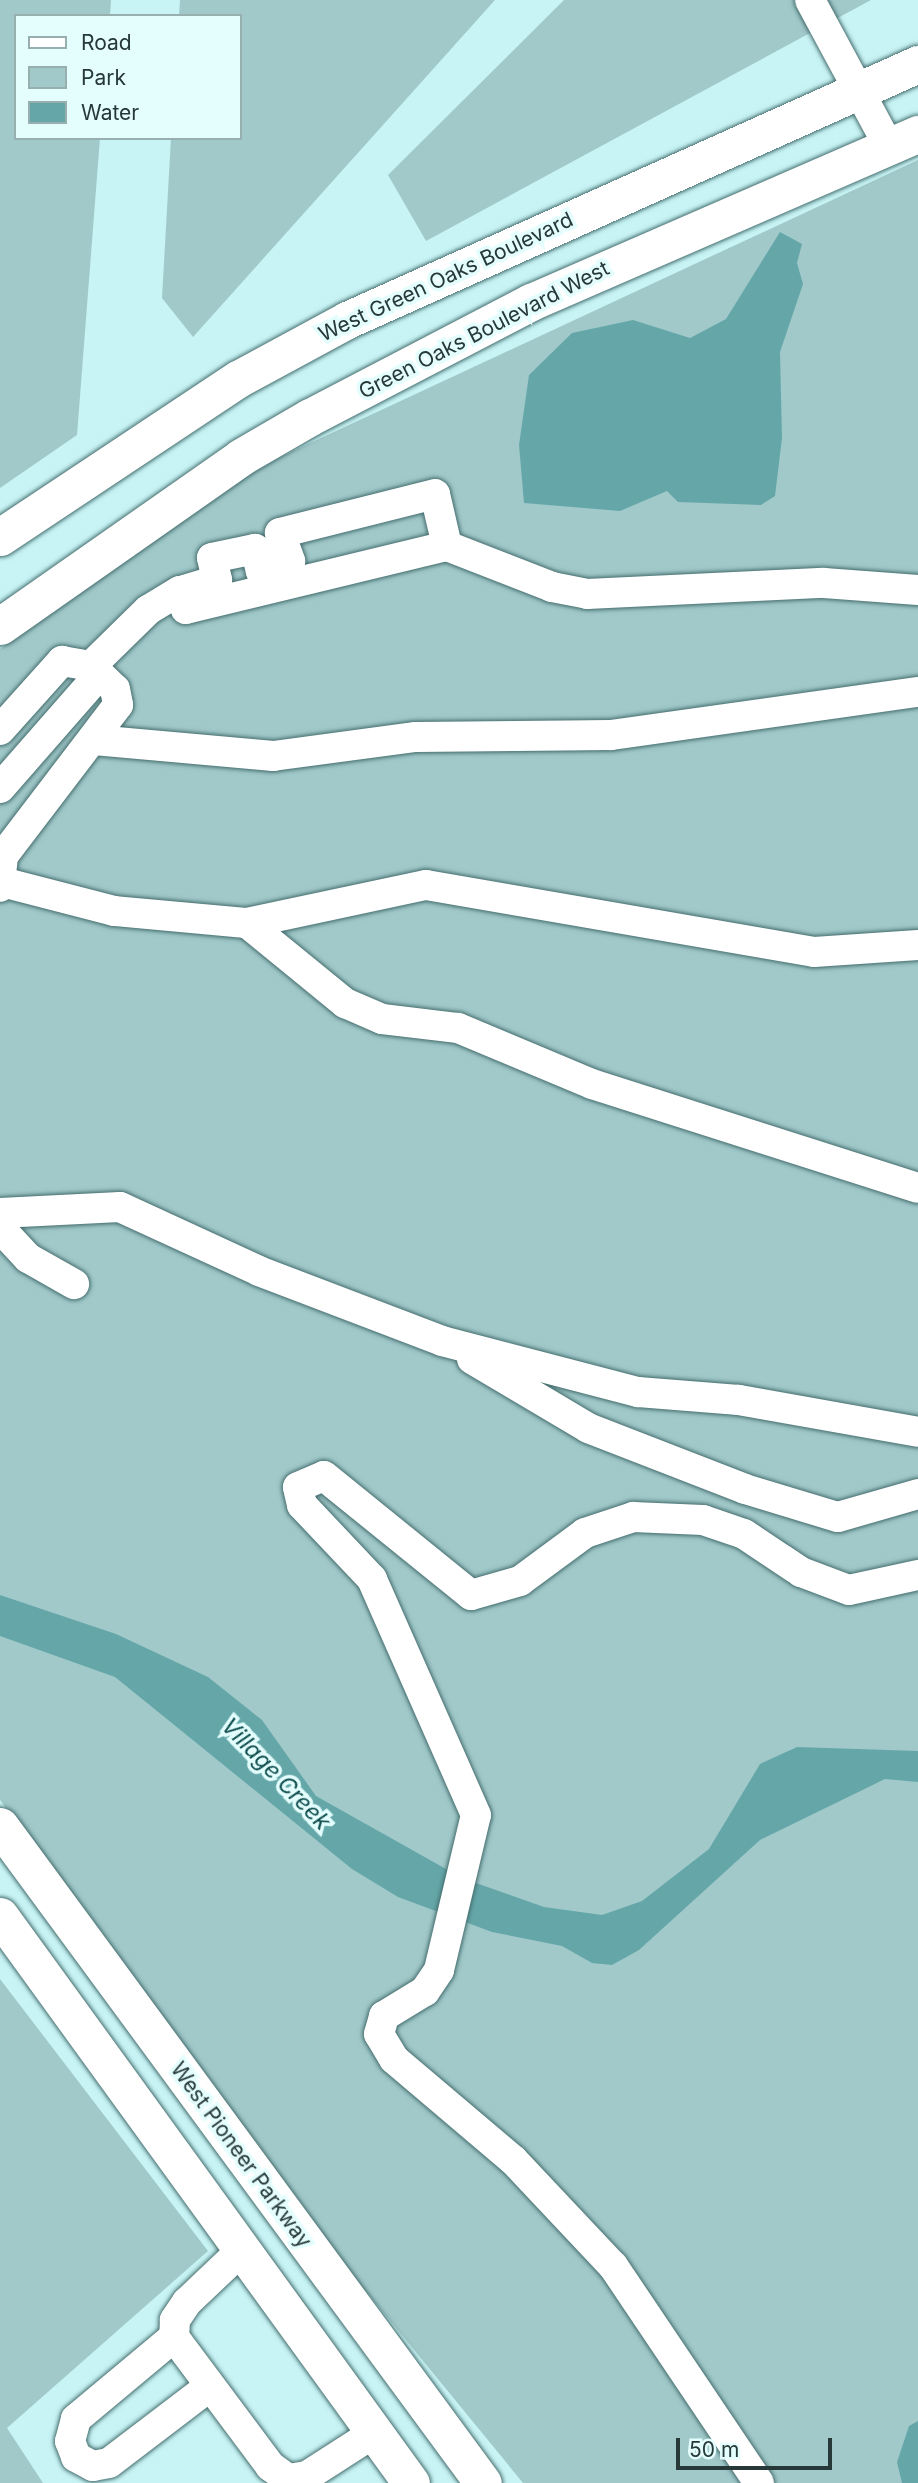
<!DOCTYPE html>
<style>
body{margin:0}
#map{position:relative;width:918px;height:2483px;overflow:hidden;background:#c8f4f5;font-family:Inter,sans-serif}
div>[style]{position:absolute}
.green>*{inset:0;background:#a1c9ca}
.water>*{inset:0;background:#65a7a9}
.roads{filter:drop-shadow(0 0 2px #456d6e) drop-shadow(0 0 2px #456d6e)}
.minor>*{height:30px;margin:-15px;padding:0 15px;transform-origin:15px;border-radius:15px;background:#fff}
.major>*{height:37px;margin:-18.5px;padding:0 18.5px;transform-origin:18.5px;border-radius:18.5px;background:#fff}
span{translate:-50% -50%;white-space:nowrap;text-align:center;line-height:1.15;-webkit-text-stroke:7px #e4fefe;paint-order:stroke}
.street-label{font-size:21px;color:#263838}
.water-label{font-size:23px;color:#0d4b4c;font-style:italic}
.legend{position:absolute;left:14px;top:14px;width:228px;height:126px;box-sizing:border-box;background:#e4fefe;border:2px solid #98afaf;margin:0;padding:9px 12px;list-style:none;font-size:21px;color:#263838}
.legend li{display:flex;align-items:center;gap:14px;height:35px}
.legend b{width:35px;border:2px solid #98afaf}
.scale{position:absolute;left:676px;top:2438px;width:156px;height:32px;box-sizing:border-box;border:4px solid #263838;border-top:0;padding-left:9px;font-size:21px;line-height:24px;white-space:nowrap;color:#263838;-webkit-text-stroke:5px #e4fefe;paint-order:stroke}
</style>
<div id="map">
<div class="green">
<i style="clip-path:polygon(0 0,111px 0,110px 16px,16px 16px,16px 138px,100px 138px,77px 435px,0 488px)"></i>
<i style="clip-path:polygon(180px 0,495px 0,193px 337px,162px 298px,171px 138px,240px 138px,240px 16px,179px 16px)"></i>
<i style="clip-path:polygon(564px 0,871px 0,426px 241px,388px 175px)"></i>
<i style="clip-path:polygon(918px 160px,918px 2483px,523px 2483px,279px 2185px,0 1800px,0 649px,250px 471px)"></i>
<i style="clip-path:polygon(0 1979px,208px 2251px,7px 2428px,43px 2483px,0 2483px)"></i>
</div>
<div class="water">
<i style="clip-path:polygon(780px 232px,802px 244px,797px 263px,803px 284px,780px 352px,782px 438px,775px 496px,761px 505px,678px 502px,667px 491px,620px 511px,524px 503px,519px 445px,529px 375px,572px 333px,633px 320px,690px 338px,726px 319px)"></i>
<i style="clip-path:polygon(0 1595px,116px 1634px,208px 1677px,262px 1720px,316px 1796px,462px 1878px,544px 1907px,602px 1915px,642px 1901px,709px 1849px,760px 1764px,797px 1747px,918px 1751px,918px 1782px,885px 1779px,760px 1840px,639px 1950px,612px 1965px,592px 1963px,562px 1946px,492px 1932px,398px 1897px,352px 1869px,115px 1677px,0 1636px)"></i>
<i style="clip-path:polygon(918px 2421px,918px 2483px,902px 2483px,897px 2462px,909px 2426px)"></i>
</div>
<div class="roads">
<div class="minor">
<i style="left:810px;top:0;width:167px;rotate:61.7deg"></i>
<i style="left:447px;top:546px;width:113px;rotate:21.3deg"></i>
<i style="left:552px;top:587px;width:36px;rotate:11deg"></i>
<i style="left:587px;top:594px;width:237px;rotate:-2.7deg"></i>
<i style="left:824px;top:583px;width:94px;rotate:4.3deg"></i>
<i style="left:0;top:730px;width:93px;rotate:-48.1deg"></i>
<i style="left:62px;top:661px;width:29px;rotate:10deg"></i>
<i style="left:91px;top:666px;width:33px;rotate:44deg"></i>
<i style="left:115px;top:689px;width:16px;rotate:79deg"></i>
<i style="left:118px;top:705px;width:190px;rotate:127.3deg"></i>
<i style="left:3px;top:856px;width:31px;rotate:96deg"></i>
<i style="left:94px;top:740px;width:180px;rotate:5.1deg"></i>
<i style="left:273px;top:756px;width:144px;rotate:-7.6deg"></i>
<i style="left:416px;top:737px;width:195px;rotate:-0.6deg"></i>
<i style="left:611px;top:735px;width:310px;rotate:-8deg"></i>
<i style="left:0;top:788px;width:138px;rotate:-48.8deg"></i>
<i style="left:91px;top:684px;width:18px;rotate:-90deg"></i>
<i style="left:91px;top:666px;width:80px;rotate:-44.5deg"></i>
<i style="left:148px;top:610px;width:37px;rotate:-31deg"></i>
<i style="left:180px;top:591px;width:19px;rotate:72deg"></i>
<i style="left:186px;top:609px;width:268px;rotate:-13.6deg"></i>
<i style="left:447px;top:546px;width:53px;rotate:-103deg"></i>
<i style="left:435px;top:494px;width:160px;rotate:165.9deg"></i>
<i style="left:280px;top:533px;width:30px;rotate:70deg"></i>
<i style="left:290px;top:561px;width:31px;rotate:161deg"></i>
<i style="left:261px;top:571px;width:23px;rotate:-105deg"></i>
<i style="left:255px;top:549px;width:44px;rotate:168.2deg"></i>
<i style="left:212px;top:558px;width:23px;rotate:77deg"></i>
<i style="left:217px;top:580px;width:39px;rotate:163deg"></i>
<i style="left:2px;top:882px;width:116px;rotate:14.5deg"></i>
<i style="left:114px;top:911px;width:134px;rotate:5.2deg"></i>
<i style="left:247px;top:923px;width:127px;rotate:39.2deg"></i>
<i style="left:345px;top:1003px;width:40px;rotate:23.4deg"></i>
<i style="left:382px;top:1019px;width:77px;rotate:6.8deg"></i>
<i style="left:458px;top:1028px;width:145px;rotate:22.7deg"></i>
<i style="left:592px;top:1084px;width:342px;rotate:17.7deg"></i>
<i style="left:247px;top:923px;width:183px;rotate:-12deg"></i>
<i style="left:426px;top:885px;width:394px;rotate:9.8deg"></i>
<i style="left:814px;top:952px;width:104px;rotate:-3.9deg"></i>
<i style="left:0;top:1213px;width:120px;rotate:-2.9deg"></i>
<i style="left:120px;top:1207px;width:153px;rotate:24.7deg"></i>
<i style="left:259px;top:1271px;width:196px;rotate:20.9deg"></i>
<i style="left:442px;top:1341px;width:203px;rotate:14.6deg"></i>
<i style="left:638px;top:1392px;width:101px;rotate:4.5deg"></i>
<i style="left:739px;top:1400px;width:182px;rotate:10.1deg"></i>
<i style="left:0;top:1228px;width:41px;rotate:47deg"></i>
<i style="left:28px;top:1258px;width:53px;rotate:29.5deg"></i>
<i style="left:472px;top:1359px;width:135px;rotate:30.7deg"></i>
<i style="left:588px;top:1428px;width:168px;rotate:21.2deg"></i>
<i style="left:745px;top:1489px;width:97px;rotate:16.8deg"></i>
<i style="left:838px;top:1517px;width:83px;rotate:-16deg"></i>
<i style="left:244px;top:2248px;width:79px;rotate:136.5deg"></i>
<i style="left:187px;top:2302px;width:22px;rotate:124deg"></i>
<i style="left:175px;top:2320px;width:17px;rotate:93deg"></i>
<i style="left:174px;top:2337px;width:161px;rotate:53.3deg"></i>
<i style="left:270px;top:2466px;width:22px;rotate:36deg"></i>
<i style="left:288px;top:2479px;width:19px;rotate:-9deg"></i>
<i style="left:307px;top:2476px;width:80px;rotate:-32.7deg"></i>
<i style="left:174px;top:2337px;width:128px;rotate:140.1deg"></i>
<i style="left:76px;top:2419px;width:23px;rotate:105deg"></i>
<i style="left:70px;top:2441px;width:17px;rotate:69deg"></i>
<i style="left:76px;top:2457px;width:19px;rotate:28deg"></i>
<i style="left:93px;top:2466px;width:16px;rotate:-11deg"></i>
<i style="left:109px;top:2463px;width:127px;rotate:-37.3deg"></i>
<i style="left:759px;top:2483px;width:262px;rotate:-123.9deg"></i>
<i style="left:613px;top:2266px;width:146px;rotate:-133.3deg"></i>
<i style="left:513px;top:2160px;width:156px;rotate:-139.7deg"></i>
<i style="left:394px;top:2059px;width:29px;rotate:-121deg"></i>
<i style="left:379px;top:2034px;width:19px;rotate:-74deg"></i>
<i style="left:384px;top:2016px;width:48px;rotate:-31.4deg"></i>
<i style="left:425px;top:1991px;width:25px;rotate:-56deg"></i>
<i style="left:439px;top:1970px;width:159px;rotate:-76.6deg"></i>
<i style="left:476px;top:1815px;width:258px;rotate:-113.8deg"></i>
<i style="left:372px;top:1579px;width:102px;rotate:-133.4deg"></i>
<i style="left:302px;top:1505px;width:18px;rotate:-103deg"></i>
<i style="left:298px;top:1487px;width:28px;rotate:-23deg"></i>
<i style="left:324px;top:1476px;width:189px;rotate:39deg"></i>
<i style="left:471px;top:1595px;width:51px;rotate:-15.9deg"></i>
<i style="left:520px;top:1581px;width:81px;rotate:-36.4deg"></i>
<i style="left:585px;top:1533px;width:51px;rotate:-18.4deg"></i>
<i style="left:633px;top:1517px;width:70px;rotate:2.5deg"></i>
<i style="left:703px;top:1520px;width:43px;rotate:18.9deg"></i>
<i style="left:744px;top:1534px;width:69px;rotate:33.7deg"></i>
<i style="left:801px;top:1572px;width:51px;rotate:20.6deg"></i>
<i style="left:849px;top:1590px;width:71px;rotate:-12.3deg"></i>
</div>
<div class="major">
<i style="left:0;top:537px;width:286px;rotate:-33.6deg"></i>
<i style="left:238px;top:379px;width:124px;rotate:-28.4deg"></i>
<i style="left:347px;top:320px;width:626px;rotate:-24.15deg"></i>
<i style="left:0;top:626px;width:294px;rotate:-35deg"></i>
<i style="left:241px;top:457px;width:80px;rotate:-30.1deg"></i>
<i style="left:310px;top:417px;width:249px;rotate:-27.5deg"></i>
<i style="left:531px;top:302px;width:422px;rotate:-23.5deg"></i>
<i style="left:0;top:1826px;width:815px;rotate:53.68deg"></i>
<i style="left:0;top:1916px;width:700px;rotate:54.06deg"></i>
</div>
</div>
<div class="street-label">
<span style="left:446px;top:277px;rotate:-25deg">West Green Oaks Boulevard</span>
<span style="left:484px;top:330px;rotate:-27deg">Green Oaks Boulevard West</span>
<span style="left:241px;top:2155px;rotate:54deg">West Pioneer Parkway</span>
</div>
<div class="water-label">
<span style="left:276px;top:1774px;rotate:46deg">Village Creek</span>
</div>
<ul class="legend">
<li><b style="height:9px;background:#fff"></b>Road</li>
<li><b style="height:19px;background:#a1c9ca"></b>Park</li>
<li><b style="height:19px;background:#65a7a9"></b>Water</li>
</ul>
<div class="scale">50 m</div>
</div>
